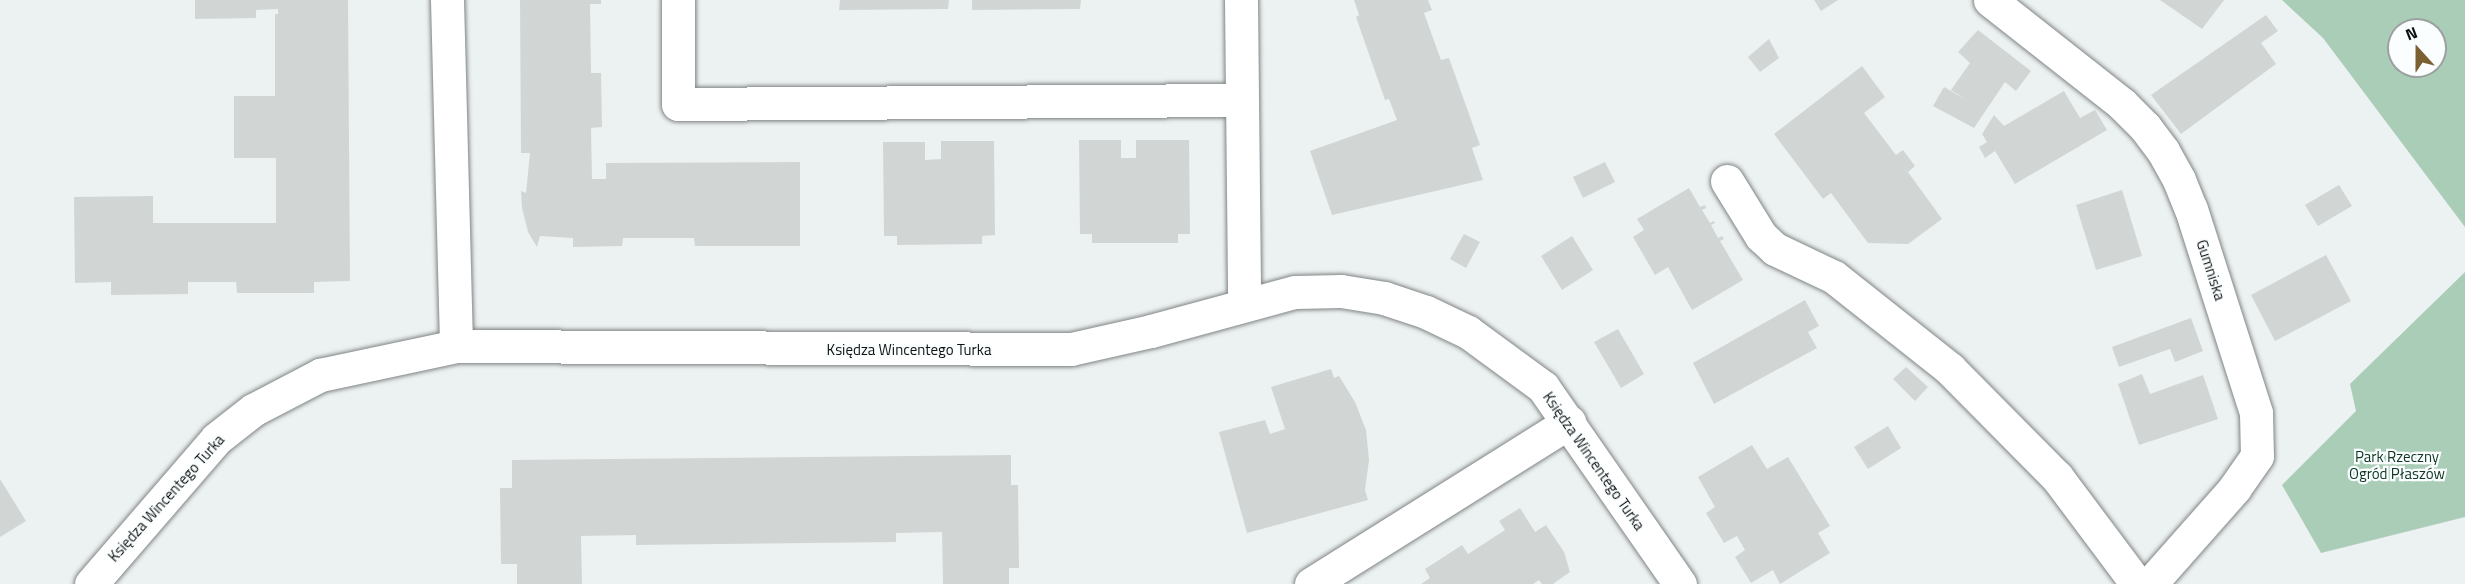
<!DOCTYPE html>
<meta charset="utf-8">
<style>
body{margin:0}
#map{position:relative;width:2465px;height:584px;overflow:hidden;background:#ecf1f2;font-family:"Titillium Web",sans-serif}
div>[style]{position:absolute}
.green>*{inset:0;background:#a9cdb6}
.building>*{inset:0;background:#d1d6d5}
.roads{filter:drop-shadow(0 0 2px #808585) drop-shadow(0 0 2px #808585)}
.minor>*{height:33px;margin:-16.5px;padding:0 16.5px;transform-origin:16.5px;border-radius:16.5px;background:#fff}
span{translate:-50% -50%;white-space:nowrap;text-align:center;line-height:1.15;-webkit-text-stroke:4.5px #fafeff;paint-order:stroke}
.street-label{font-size:15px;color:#101212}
.park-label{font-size:15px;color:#0e3622}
.north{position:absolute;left:2387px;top:18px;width:60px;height:60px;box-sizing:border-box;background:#fafeff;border:2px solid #9ca0a0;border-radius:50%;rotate:339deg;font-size:16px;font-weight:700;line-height:24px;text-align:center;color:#101212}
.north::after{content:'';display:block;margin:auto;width:21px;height:27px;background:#7b6032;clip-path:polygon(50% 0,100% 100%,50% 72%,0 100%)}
</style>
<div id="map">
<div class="green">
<i style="clip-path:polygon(evenodd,2282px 0,2465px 0,2465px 227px,2323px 38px,2282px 0,2399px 30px,2435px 30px,2435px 66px,2399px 66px,2399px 30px)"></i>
<i style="clip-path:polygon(2465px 272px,2465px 517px,2321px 553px,2282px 485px,2356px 411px,2350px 384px)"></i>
</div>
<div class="building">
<i style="clip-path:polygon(195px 0,348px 0,350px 281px,314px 282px,314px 293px,237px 293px,236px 282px,188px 282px,188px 294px,111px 295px,111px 282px,75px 283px,74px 197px,153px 196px,153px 223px,276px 223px,276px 158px,234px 158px,234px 96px,275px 96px,275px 14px,278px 14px,278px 9px,256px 10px,256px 18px,195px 19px)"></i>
<i style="clip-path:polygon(520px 0,601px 0,601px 4px,590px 4px,591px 73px,601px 73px,602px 127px,591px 128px,592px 179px,606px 179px,606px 163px,800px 162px,800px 246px,695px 246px,694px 238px,623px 238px,622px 246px,573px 247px,573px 238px,540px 236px,537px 247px,528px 232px,522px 208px,521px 191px,526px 193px,530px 153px,521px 153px)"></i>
<i style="clip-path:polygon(840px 0,949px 0,948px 9px,839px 10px)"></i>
<i style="clip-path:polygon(972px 0,1081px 0,1080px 9px,972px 10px)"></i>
<i style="clip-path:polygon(1354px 0,1428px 0,1432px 10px,1424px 13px,1441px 60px,1449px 58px,1480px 145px,1472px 148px,1483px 180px,1332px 215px,1310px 151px,1397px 120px,1389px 99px,1385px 100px,1356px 17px,1359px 15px)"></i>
<i style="clip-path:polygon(1814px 0,1838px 0,1821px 11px)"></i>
<i style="clip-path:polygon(2160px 0,2224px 0,2202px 29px)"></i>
<i style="clip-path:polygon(2266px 15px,2278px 31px,2261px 43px,2276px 64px,2181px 134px,2151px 95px)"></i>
<i style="clip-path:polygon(1978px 30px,2031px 71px,2016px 91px,2005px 82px,1974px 128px,1933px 106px,1944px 87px,1967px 100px,1951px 90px,1970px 63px,1958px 52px)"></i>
<i style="clip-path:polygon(1769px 39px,1779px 58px,1760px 72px,1748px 57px)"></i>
<i style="clip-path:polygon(1862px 66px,1885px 97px,1864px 113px,1896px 155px,1903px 150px,1915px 166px,1908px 172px,1942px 219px,1908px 244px,1868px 243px,1831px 193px,1823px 199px,1774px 134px)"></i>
<i style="clip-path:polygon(2064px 91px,2080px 118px,2095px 110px,2107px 130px,2015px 184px,1995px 151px,1985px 158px,1979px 147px,1987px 142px,1982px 134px,1994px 115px,2004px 126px)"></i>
<i style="clip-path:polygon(1079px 140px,1121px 140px,1121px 158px,1136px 158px,1136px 140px,1189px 140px,1190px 234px,1178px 234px,1178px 243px,1092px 243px,1092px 234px,1080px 234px)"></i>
<i style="clip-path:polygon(941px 141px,994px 141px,995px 235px,982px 236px,982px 244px,897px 245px,897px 236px,884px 236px,883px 142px,925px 142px,925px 160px,941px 159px)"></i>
<i style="clip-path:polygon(1605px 162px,1615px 182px,1583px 198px,1573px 177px)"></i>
<i style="clip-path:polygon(2339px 185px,2352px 206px,2318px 226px,2305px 205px)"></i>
<i style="clip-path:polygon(1689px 188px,1700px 207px,1705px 205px,1706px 208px,1702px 210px,1710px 223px,1714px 221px,1715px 223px,1711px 225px,1718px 238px,1722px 236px,1724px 239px,1720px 241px,1743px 280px,1692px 310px,1668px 267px,1655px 275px,1633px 237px,1644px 230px,1637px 219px)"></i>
<i style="clip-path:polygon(2122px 190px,2142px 256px,2096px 270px,2076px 205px)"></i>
<i style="clip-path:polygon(1464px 234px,1480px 242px,1466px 268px,1450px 259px)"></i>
<i style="clip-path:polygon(1572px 236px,1593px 270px,1562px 290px,1541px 256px)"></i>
<i style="clip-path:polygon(2326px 255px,2351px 301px,2275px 341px,2251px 295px)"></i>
<i style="clip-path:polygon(1805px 300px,1819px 326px,1808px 332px,1817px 348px,1714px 404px,1693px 363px)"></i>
<i style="clip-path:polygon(2191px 318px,2203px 351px,2175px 362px,2170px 349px,2119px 367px,2112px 347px)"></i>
<i style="clip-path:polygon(1618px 329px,1644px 374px,1621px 388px,1594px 342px)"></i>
<i style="clip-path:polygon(1906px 367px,1928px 387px,1915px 401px,1893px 379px)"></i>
<i style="clip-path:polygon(1331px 369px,1334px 378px,1339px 376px,1355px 402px,1366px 430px,1369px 460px,1365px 490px,1368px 500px,1247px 533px,1219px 432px,1265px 420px,1270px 434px,1285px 429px,1271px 387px)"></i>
<i style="clip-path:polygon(2142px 374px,2150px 394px,2203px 375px,2218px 419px,2139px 445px,2118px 384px)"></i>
<i style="clip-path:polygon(1888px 426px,1901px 448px,1868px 469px,1854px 447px)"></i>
<i style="clip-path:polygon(1752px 445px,1767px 469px,1788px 457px,1830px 526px,1818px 533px,1830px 553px,1780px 584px,1773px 570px,1751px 583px,1735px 557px,1745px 550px,1737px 536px,1724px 543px,1706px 513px,1715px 507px,1698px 477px)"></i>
<i style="clip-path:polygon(1011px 455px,1011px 485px,1018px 485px,1019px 568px,1009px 568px,1009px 584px,943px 584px,942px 532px,896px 533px,896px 542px,636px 545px,636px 535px,581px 536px,582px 584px,517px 584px,517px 564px,501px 564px,500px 488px,512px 488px,512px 460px)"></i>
<i style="clip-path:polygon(0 479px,26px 521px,0 537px)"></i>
<i style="clip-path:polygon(1520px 508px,1535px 532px,1546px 525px,1564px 552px,1570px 572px,1553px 584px,1542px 584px,1539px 580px,1533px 584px,1421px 584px,1430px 578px,1425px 569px,1462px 545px,1468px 554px,1505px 530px,1499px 521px)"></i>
</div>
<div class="roads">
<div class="minor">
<i style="left:447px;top:0;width:346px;rotate:88.5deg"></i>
<i style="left:678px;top:0;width:104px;rotate:90deg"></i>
<i style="left:678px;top:104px;width:564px;rotate:-0.41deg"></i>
<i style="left:1241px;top:0;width:305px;rotate:89.4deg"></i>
<i style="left:1990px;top:0;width:168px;rotate:38.2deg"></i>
<i style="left:2122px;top:104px;width:33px;rotate:45deg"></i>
<i style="left:2145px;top:127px;width:30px;rotate:53deg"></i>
<i style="left:2163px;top:151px;width:33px;rotate:61deg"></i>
<i style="left:2179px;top:180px;width:31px;rotate:68deg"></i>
<i style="left:2191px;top:209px;width:214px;rotate:72.3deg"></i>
<i style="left:2256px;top:413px;width:43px;rotate:88.7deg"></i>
<i style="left:2257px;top:456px;width:39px;rotate:125deg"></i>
<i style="left:2235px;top:488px;width:128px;rotate:131.5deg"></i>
<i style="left:1727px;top:181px;width:65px;rotate:58.3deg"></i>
<i style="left:1761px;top:236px;width:19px;rotate:43deg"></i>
<i style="left:1775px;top:249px;width:65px;rotate:25.4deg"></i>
<i style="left:1834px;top:277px;width:148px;rotate:38.4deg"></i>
<i style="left:1950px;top:369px;width:152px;rotate:45.3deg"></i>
<i style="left:2057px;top:477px;width:134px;rotate:53.2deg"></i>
<i style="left:91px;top:584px;width:191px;rotate:-49.2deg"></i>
<i style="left:216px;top:439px;width:47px;rotate:-38.1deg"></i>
<i style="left:253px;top:410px;width:76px;rotate:-27.6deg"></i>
<i style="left:320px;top:375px;width:139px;rotate:-12deg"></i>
<i style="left:456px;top:346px;width:615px;rotate:0.28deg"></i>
<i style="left:1071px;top:349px;width:82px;rotate:-12.7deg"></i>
<i style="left:1151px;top:331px;width:149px;rotate:-15.2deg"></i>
<i style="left:1295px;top:292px;width:46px;rotate:-1.2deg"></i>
<i style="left:1341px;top:291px;width:44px;rotate:9.2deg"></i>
<i style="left:1384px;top:298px;width:44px;rotate:18.4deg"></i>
<i style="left:1426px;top:312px;width:47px;rotate:25.5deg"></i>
<i style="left:1468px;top:332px;width:93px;rotate:36.3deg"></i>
<i style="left:1543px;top:387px;width:240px;rotate:55.2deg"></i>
<i style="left:1311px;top:584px;width:305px;rotate:-32.1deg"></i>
</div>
</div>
<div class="street-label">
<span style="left:2211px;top:270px;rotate:72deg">Gumniska</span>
<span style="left:909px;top:350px">Księdza Wincentego Turka</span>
<span style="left:1594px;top:461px;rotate:55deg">Księdza Wincentego Turka</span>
<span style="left:166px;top:498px;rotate:-48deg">Księdza Wincentego Turka</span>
</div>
<div class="park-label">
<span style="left:2397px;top:465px">Park Rzeczny<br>Ogród Płaszów</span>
</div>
<div class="north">N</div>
</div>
